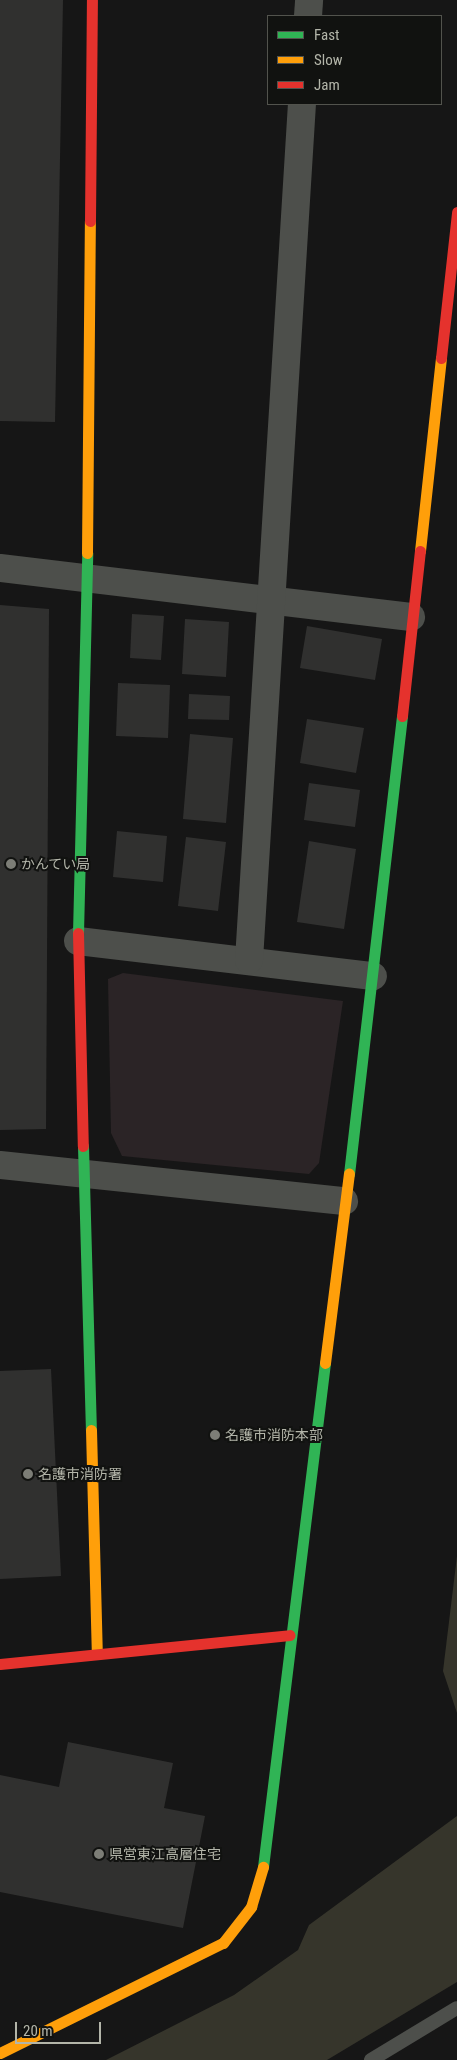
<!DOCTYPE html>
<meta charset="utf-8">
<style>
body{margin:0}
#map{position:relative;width:457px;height:2060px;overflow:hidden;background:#161616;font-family:"Roboto Condensed","Noto Sans JP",sans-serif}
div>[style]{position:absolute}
.green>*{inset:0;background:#2b2426}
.water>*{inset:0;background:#36352b}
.building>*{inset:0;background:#30302f}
.lane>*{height:14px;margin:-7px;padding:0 7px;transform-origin:7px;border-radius:7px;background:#4d4f4b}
.street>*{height:28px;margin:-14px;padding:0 14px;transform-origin:14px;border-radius:14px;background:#4d4f4b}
.fast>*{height:11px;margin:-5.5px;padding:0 5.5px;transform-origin:5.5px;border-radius:5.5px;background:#30b455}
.slow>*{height:11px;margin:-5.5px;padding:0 5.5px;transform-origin:5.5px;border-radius:5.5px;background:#ff9f0a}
.jam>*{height:11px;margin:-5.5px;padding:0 5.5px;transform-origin:5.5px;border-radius:5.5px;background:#e5322d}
.dots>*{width:14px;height:14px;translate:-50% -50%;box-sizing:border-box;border:2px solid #111210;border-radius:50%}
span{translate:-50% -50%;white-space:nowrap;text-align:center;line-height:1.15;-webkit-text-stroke:4px #111210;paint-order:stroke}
.poi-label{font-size:14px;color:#b3b5a9}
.left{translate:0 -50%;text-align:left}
.legend{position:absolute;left:267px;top:15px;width:175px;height:90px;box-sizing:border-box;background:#111210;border:1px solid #52534d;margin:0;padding:6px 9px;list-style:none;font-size:15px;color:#b3b5a9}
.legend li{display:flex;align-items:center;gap:10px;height:25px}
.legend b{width:25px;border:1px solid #52534d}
.scale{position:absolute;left:15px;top:2022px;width:86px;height:22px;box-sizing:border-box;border:2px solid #b3b5a9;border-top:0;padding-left:6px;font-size:15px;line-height:18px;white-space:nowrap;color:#b3b5a9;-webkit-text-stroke:4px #111210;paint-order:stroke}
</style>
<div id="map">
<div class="green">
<i style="clip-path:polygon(123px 973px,343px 1001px,319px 1163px,309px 1174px,122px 1156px,111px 1133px,108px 979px)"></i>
</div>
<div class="water">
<i style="clip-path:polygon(457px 1556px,457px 1713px,443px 1671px)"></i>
<i style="clip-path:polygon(457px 1816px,457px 1982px,327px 2060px,106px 2060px,234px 1995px,298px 1950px,309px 1925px)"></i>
</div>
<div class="building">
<i style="clip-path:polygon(0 0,63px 0,55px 422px,0 421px)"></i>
<i style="clip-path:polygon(0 605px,49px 609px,46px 1129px,0 1130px)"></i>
<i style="clip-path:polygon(132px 614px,164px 616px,161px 660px,130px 658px)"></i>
<i style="clip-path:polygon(185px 619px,229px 622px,226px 677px,182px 674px)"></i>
<i style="clip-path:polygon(307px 626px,382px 639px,375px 680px,300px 668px)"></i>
<i style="clip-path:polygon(118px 683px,170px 685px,168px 738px,116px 736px)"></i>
<i style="clip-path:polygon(189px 694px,230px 696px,229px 720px,188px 719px)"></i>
<i style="clip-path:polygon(307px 719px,364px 728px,356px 773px,300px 763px)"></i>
<i style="clip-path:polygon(190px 734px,233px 738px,226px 823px,183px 819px)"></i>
<i style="clip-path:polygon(309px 783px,360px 790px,355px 827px,304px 820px)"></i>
<i style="clip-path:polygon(117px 831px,167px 836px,163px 882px,113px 877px)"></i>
<i style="clip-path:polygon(186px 837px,226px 842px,218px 911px,178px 906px)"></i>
<i style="clip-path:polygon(309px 841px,356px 849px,344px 929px,297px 922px)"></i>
<i style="clip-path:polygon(51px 1369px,61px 1576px,0 1579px,0 1371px)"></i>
<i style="clip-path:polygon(68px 1742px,173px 1763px,164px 1808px,205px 1816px,183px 1928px,0 1892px,0 1775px,59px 1787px)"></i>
</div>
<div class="lane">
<i style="left:371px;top:2060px;width:100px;rotate:-31.2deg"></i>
</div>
<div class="street">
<i style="left:308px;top:16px;width:16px;rotate:-86deg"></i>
<i style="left:0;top:568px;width:414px;rotate:6.8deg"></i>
<i style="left:78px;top:941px;width:297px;rotate:6.8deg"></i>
<i style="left:249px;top:960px;width:858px;rotate:-86.46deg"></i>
<i style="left:0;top:1165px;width:346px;rotate:6deg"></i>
</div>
<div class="fast">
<i style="left:78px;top:933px;width:380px;rotate:-88.6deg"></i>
<i style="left:83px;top:1146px;width:284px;rotate:88.4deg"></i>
<i style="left:349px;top:1174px;width:461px;rotate:-83.4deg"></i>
<i style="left:263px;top:1867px;width:508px;rotate:-82.99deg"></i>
</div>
<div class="slow">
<i style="left:420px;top:551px;width:194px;rotate:-83.8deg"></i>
<i style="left:87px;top:553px;width:332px;rotate:-89.5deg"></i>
<i style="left:325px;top:1363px;width:191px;rotate:-82.8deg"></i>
<i style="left:91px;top:1430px;width:223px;rotate:88.5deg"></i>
<i style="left:0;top:2053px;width:249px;rotate:-26.3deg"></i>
<i style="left:223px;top:1943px;width:46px;rotate:-52.1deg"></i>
<i style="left:251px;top:1907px;width:42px;rotate:-73.3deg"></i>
</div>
<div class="jam">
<i style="left:90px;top:221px;width:221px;rotate:-89.5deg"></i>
<i style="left:441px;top:358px;width:147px;rotate:-83.7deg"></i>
<i style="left:402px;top:716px;width:166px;rotate:-83.8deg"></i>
<i style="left:78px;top:933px;width:213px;rotate:88.7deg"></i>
<i style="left:0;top:1664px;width:291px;rotate:-5.7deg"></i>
</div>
<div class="dots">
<i style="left:11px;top:864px;background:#7c7d76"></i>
<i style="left:215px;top:1435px;background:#7c7d76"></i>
<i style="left:28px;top:1474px;background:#7c7d76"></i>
<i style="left:99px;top:1854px;background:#7c7d76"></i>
</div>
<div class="poi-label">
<span class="left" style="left:21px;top:864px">かんてい局</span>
<span class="left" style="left:225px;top:1435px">名護市消防本部</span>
<span class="left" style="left:38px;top:1474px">名護市消防署</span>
<span class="left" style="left:109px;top:1854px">県営東江高層住宅</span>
</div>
<ul class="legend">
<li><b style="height:6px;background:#30b455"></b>Fast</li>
<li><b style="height:6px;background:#ff9f0a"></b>Slow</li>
<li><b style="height:6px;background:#e5322d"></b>Jam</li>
</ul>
<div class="scale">20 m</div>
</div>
